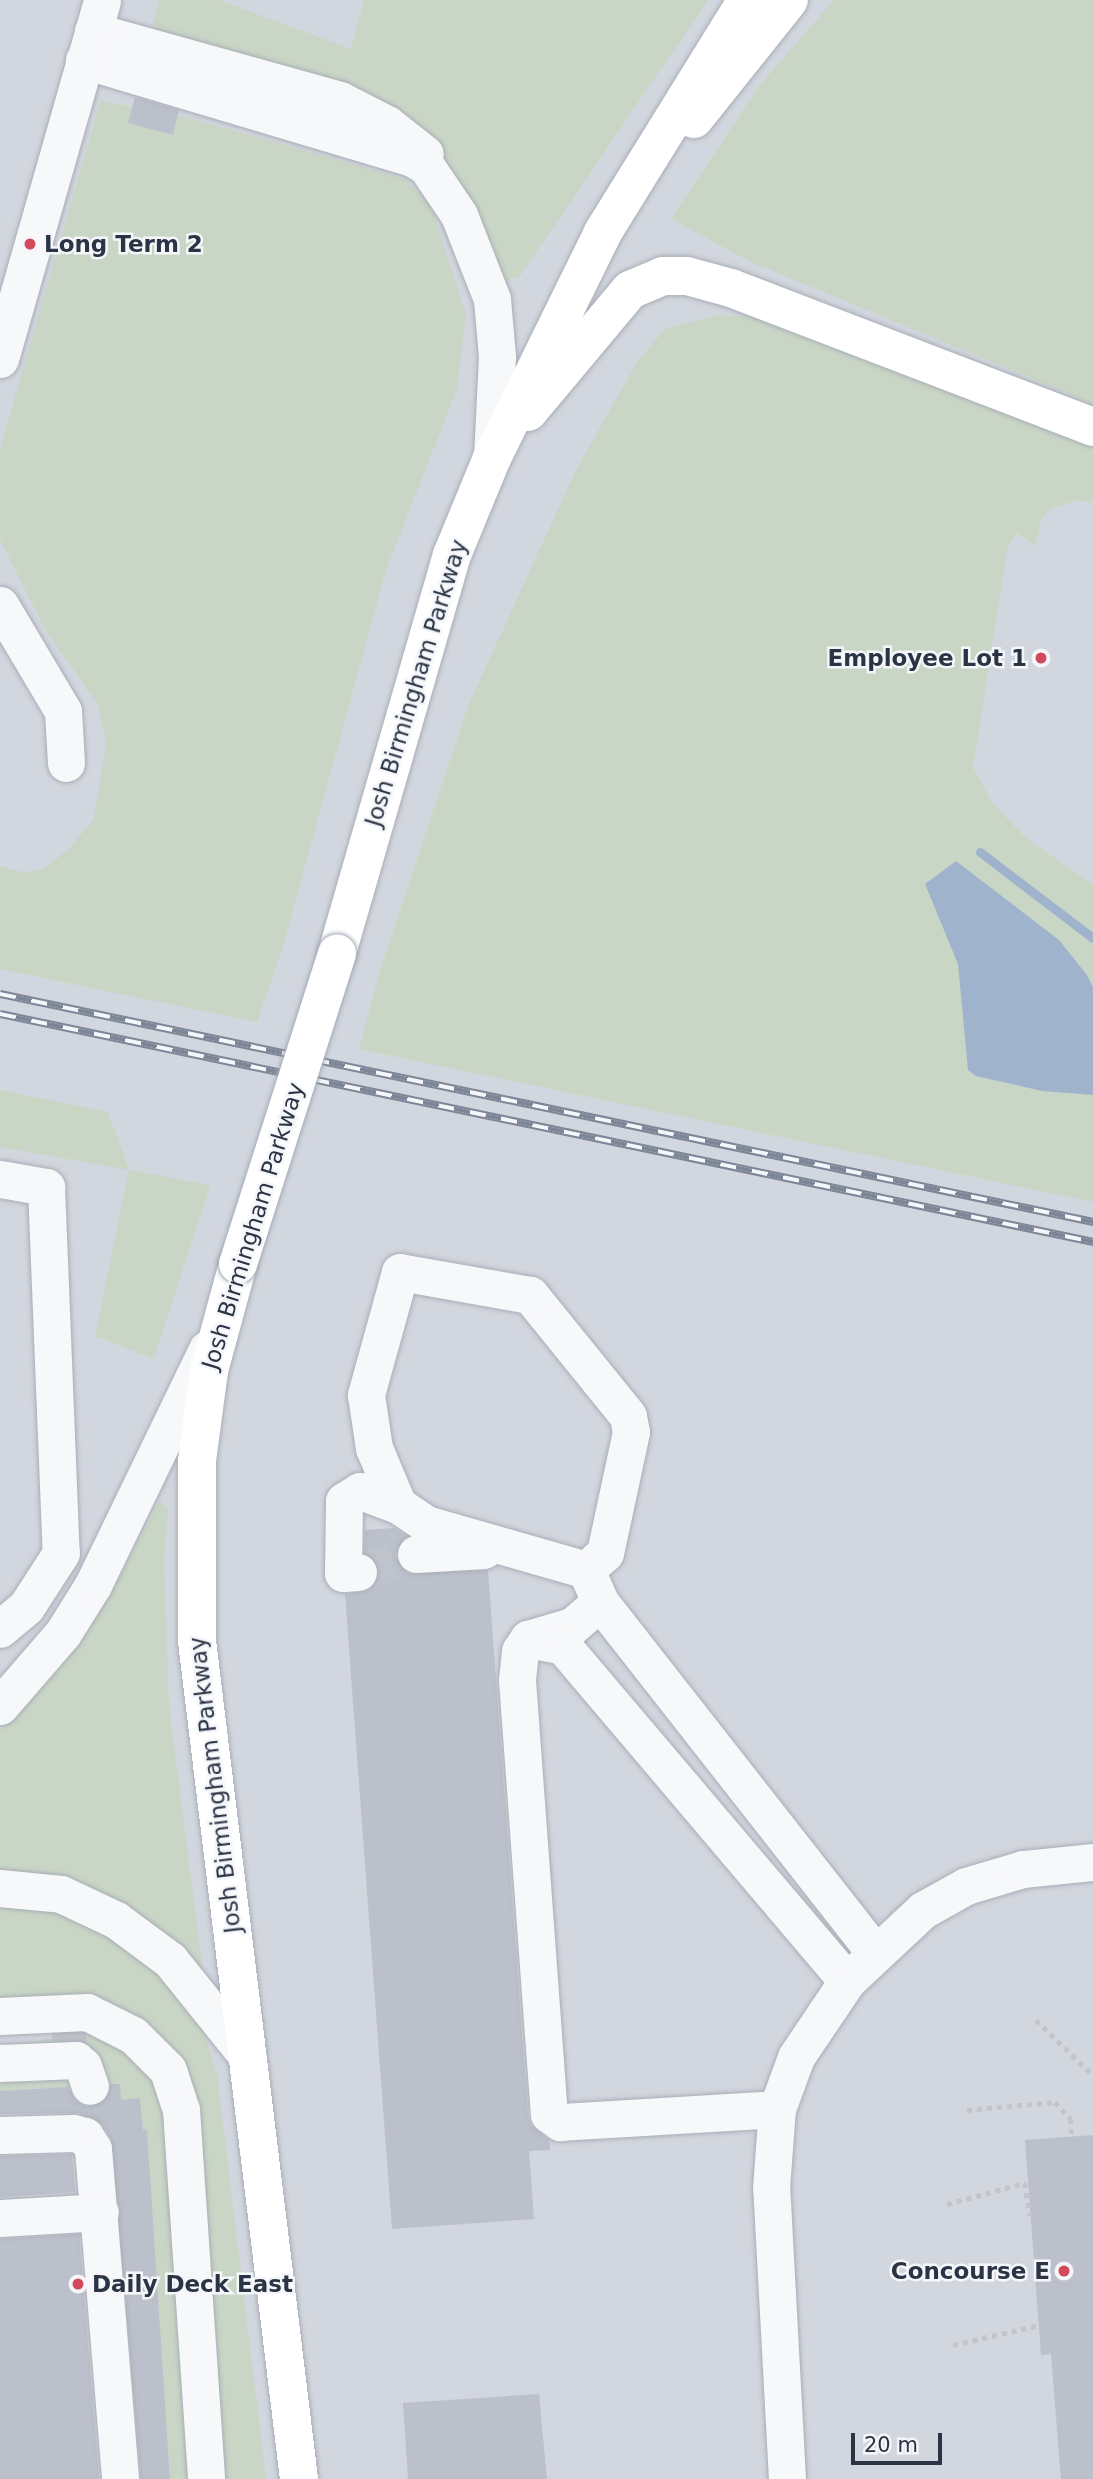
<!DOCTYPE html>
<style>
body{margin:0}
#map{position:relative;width:1093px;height:2479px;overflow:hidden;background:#e4e7ec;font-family:"DejaVu Sans",sans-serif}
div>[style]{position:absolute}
.built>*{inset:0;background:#d2d6de}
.green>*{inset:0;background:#c9d6c5}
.water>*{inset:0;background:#9fb4cc}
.stream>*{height:9px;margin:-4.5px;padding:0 4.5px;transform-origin:4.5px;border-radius:4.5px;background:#9fb4cc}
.building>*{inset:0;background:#bbc0ca}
.minor-tunnel>*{height:37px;margin-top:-18.5px;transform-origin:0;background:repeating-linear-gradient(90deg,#bfc3cb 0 37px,transparent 0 55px)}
.path>*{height:4.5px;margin-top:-2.25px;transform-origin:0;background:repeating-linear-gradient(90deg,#c2c5cb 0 5px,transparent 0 10px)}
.roads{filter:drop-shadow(0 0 2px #a9aeb7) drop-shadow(0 0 2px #a9aeb7)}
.minor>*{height:37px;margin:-18.5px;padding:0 18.5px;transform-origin:18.5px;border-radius:18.5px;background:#f7f8fa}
.major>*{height:38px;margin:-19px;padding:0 19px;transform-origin:19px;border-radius:19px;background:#fff}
.rail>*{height:8px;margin-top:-4px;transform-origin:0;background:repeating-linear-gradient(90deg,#f4f6f9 0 16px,#7d8696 0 32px);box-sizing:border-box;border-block:2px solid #7d8696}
.bridges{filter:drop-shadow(0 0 2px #a3abb8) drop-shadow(0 0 2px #a3abb8)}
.major-bridge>*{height:38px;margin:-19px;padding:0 19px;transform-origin:19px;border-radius:19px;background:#fff}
.dots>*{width:19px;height:19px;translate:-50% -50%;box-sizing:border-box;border:4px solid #f4f6f9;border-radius:50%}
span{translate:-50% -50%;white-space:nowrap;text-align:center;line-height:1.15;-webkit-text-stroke:5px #f4f6f9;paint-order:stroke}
.poi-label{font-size:23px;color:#2b3445;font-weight:700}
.left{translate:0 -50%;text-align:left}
.right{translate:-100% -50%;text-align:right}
.street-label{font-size:23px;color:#2b3445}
.scale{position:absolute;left:851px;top:2433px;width:91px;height:32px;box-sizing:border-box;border:4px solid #2b3445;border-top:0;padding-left:9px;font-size:21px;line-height:24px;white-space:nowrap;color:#2b3445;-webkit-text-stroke:5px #f4f6f9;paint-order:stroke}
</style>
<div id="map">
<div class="built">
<i style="clip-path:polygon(0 0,1093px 0,1093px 2479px,0 2479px)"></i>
</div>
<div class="green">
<i style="clip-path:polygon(159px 0,219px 0,351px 49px,364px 0,708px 0,520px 276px,503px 282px,472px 203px,434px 145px,152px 30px)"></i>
<i style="clip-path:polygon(834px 0,1093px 0,1093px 404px,751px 262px,671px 219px,759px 86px)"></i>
<i style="clip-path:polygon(101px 100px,132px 107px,128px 123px,172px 135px,178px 115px,405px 179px,431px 207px,466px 314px,457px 389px,386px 570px,282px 950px,257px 1022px,0 969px,0 866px,27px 873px,43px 869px,69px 849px,94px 819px,106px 745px,98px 704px,47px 633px,0 539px,0 448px)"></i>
<i style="clip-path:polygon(719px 315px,774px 318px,1093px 442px,1093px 503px,1076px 500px,1050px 510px,1042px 518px,1035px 545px,1016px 533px,1007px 549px,973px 768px,994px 805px,1027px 839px,1093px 884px,1093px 1202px,359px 1049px,381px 967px,468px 706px,576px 470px,637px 362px,666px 328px)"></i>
<i style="clip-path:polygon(0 1090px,108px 1112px,129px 1170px,210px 1185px,154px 1359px,95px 1336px,129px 1170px,0 1147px)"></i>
<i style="clip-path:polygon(159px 1502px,168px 1508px,164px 1563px,169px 1706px,203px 1973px,0 1877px,0 1731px,72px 1650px,116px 1584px)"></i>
<i style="clip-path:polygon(0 1898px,35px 1900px,128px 1939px,201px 2022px,217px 2074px,266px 2479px,219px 2479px,175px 2057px,0 2005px)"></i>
<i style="clip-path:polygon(88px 2036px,133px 2052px,164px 2095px,191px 2479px,170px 2479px,147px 2130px,143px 2130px,140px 2099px,121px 2100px,120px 2084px,102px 2085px,38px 2046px,39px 2040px,46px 2039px)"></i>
<i style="clip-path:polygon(56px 2068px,80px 2086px,0 2091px,0 2072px)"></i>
</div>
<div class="water">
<i style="clip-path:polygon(956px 861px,1059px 940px,1087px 975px,1093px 987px,1093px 1095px,1042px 1091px,976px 1076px,968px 1070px,958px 964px,925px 884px)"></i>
</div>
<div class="stream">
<i style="left:980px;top:852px;width:142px;rotate:37.3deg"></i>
</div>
<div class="building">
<i style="clip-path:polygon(135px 97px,179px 110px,173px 135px,128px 123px)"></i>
<i style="clip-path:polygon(394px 1528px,406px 1536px,395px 1555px,407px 1573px,488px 1570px,528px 2116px,531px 2125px,549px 2140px,550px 2150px,529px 2151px,534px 2219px,392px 2229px,345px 1594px,369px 1590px,377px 1581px,376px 1561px,364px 1552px,365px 1530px)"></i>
<i style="clip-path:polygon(110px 2084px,120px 2084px,121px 2100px,140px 2098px,143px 2130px,147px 2130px,170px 2479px,141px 2479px,111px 2139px,102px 2124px,78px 2113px,0 2114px,0 2091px,68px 2087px,76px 2101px,87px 2107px,105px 2100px)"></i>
<i style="clip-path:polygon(1093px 2135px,1093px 2479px,1061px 2479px,1051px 2354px,1041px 2355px,1025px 2140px)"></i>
<i style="clip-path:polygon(0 2156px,72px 2154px,75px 2192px,0 2197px)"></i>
<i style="clip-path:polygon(79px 2234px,99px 2479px,0 2479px,0 2239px)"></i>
<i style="clip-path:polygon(539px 2394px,547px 2479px,408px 2479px,403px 2403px)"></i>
</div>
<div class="minor-tunnel">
<i style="left:358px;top:1572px;width:61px;rotate:-17.2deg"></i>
<i style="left:52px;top:2034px;width:34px;rotate:-5deg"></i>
</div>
<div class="path">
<i style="left:1036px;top:2020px;width:79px;rotate:44deg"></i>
<i style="left:967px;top:2110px;width:88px;rotate:-5.2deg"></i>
<i style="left:1055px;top:2102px;width:23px;rotate:47deg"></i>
<i style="left:1071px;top:2119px;width:17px;rotate:87deg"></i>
<i style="left:947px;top:2204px;width:81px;rotate:-15.1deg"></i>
<i style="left:1025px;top:2183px;width:33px;rotate:81deg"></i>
<i style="left:953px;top:2345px;width:88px;rotate:-13.1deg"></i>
</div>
<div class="roads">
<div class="minor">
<i style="left:93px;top:31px;width:256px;rotate:15.6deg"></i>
<i style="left:340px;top:100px;width:53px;rotate:27.1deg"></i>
<i style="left:387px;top:124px;width:48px;rotate:38.3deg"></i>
<i style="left:84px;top:60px;width:342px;rotate:16.6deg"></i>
<i style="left:412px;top:158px;width:16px;rotate:30deg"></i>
<i style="left:426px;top:166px;width:59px;rotate:56deg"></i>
<i style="left:459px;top:215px;width:90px;rotate:68.6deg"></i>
<i style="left:492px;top:299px;width:57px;rotate:85deg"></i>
<i style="left:497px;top:356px;width:101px;rotate:92.8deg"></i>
<i style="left:0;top:359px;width:373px;rotate:-74.1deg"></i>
<i style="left:0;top:605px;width:123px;rotate:59.3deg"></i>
<i style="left:63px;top:711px;width:52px;rotate:86.7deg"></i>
<i style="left:0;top:1179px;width:47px;rotate:9.9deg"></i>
<i style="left:46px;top:1187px;width:366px;rotate:87.7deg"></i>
<i style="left:61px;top:1553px;width:64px;rotate:122.9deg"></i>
<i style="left:26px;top:1607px;width:34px;rotate:140deg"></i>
<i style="left:416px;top:1554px;width:68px;rotate:-3.4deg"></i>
<i style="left:586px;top:1570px;width:25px;rotate:-42deg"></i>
<i style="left:605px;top:1553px;width:124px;rotate:-77.9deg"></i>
<i style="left:631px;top:1432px;width:16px;rotate:-101deg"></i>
<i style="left:628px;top:1416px;width:156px;rotate:-129deg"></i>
<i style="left:530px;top:1295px;width:132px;rotate:-170deg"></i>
<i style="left:400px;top:1272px;width:128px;rotate:105.5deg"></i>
<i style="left:366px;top:1395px;width:54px;rotate:81.4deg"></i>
<i style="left:374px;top:1448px;width:62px;rotate:67.2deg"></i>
<i style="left:398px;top:1505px;width:34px;rotate:34deg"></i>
<i style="left:426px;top:1524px;width:166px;rotate:16deg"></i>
<i style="left:586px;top:1570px;width:35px;rotate:66deg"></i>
<i style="left:600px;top:1602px;width:444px;rotate:51.9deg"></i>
<i style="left:358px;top:1572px;width:15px;rotate:176deg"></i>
<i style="left:343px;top:1573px;width:72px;rotate:-89.2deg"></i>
<i style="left:344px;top:1501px;width:19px;rotate:-32deg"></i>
<i style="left:360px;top:1491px;width:40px;rotate:20.2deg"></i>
<i style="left:600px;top:1602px;width:37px;rotate:139deg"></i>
<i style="left:572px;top:1626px;width:46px;rotate:163.5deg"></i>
<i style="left:528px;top:1639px;width:14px;rotate:124deg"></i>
<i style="left:520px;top:1651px;width:29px;rotate:96deg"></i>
<i style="left:517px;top:1680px;width:435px;rotate:85.8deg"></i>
<i style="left:549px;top:2114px;width:14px;rotate:36deg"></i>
<i style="left:560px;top:2122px;width:217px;rotate:-3.4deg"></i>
<i style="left:528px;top:1639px;width:36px;rotate:11deg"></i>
<i style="left:563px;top:1646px;width:439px;rotate:49.7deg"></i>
<i style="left:0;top:1706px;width:96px;rotate:-49.2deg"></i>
<i style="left:63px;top:1633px;width:57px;rotate:-58deg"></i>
<i style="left:93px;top:1585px;width:262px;rotate:-64.2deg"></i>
<i style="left:0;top:1888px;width:61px;rotate:5.6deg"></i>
<i style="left:61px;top:1894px;width:61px;rotate:25.3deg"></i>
<i style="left:116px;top:1920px;width:67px;rotate:36.5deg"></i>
<i style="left:170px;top:1960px;width:124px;rotate:51.2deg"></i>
<i style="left:0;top:2016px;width:87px;rotate:-2.6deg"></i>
<i style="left:87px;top:2012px;width:51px;rotate:26.6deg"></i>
<i style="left:133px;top:2035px;width:49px;rotate:45deg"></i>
<i style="left:168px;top:2070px;width:42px;rotate:72deg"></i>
<i style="left:181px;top:2110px;width:370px;rotate:86.1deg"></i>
<i style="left:0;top:2063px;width:76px;rotate:-2.3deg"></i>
<i style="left:76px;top:2060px;width:9px;rotate:41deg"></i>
<i style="left:83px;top:2066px;width:21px;rotate:71deg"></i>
<i style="left:0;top:2135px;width:73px;rotate:-1.6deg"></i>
<i style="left:73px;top:2133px;width:12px;rotate:14deg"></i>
<i style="left:85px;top:2136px;width:15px;rotate:58deg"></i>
<i style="left:93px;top:2149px;width:331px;rotate:85.3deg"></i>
<i style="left:0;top:2218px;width:100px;rotate:-3.4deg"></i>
<i style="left:787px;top:2479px;width:291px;rotate:-93.1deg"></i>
<i style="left:771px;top:2188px;width:79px;rotate:-85.7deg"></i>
<i style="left:777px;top:2109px;width:55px;rotate:-69.9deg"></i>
<i style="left:796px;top:2057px;width:92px;rotate:-56.1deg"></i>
<i style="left:847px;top:1981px;width:104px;rotate:-43.1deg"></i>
<i style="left:923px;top:1910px;width:49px;rotate:-29.2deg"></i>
<i style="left:966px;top:1886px;width:59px;rotate:-16.6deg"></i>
<i style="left:1023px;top:1869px;width:70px;rotate:-5.7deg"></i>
</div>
<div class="major">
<i style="left:694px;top:119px;width:152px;rotate:-51.4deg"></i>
<i style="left:528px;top:412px;width:159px;rotate:-50.1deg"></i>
<i style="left:630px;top:290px;width:36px;rotate:-23deg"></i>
<i style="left:663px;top:276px;width:24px"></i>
<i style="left:687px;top:276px;width:46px;rotate:15.3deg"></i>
<i style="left:731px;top:288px;width:388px;rotate:21deg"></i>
<i style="left:337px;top:953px;width:414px;rotate:-73.9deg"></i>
<i style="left:452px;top:555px;width:105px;rotate:-67.6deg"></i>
<i style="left:492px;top:458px;width:252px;rotate:-63.8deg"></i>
<i style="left:603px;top:232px;width:273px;rotate:-58.2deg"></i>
<i style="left:238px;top:1264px;width:111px;rotate:105.2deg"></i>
<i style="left:209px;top:1371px;width:91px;rotate:97.6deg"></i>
<i style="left:197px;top:1461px;width:180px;rotate:90deg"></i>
<i style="left:197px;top:1641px;width:844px;rotate:83.06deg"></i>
</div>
</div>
<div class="rail">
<i style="left:0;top:994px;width:1117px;rotate:11.78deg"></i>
<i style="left:0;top:1014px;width:1117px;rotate:11.78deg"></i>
</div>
<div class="bridges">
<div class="major-bridge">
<i style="left:238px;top:1264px;width:326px;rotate:-72.3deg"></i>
</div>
</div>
<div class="dots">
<i style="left:30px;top:244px;background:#d1495b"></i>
<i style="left:1041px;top:658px;background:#d1495b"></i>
<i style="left:1064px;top:2271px;background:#d1495b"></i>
<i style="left:78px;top:2284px;background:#d1495b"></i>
</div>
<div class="poi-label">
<span class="left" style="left:44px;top:244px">Long Term 2</span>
<span class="right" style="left:1027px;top:658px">Employee Lot 1</span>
<span class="right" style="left:1050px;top:2271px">Concourse E</span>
<span class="left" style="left:92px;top:2284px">Daily Deck East</span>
</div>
<div class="street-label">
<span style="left:416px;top:683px;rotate:-73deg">Josh Birmingham Parkway</span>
<span style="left:253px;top:1226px;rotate:-73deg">Josh Birmingham Parkway</span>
<span style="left:215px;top:1785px;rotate:-97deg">Josh Birmingham Parkway</span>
</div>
<div class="scale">20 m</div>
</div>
